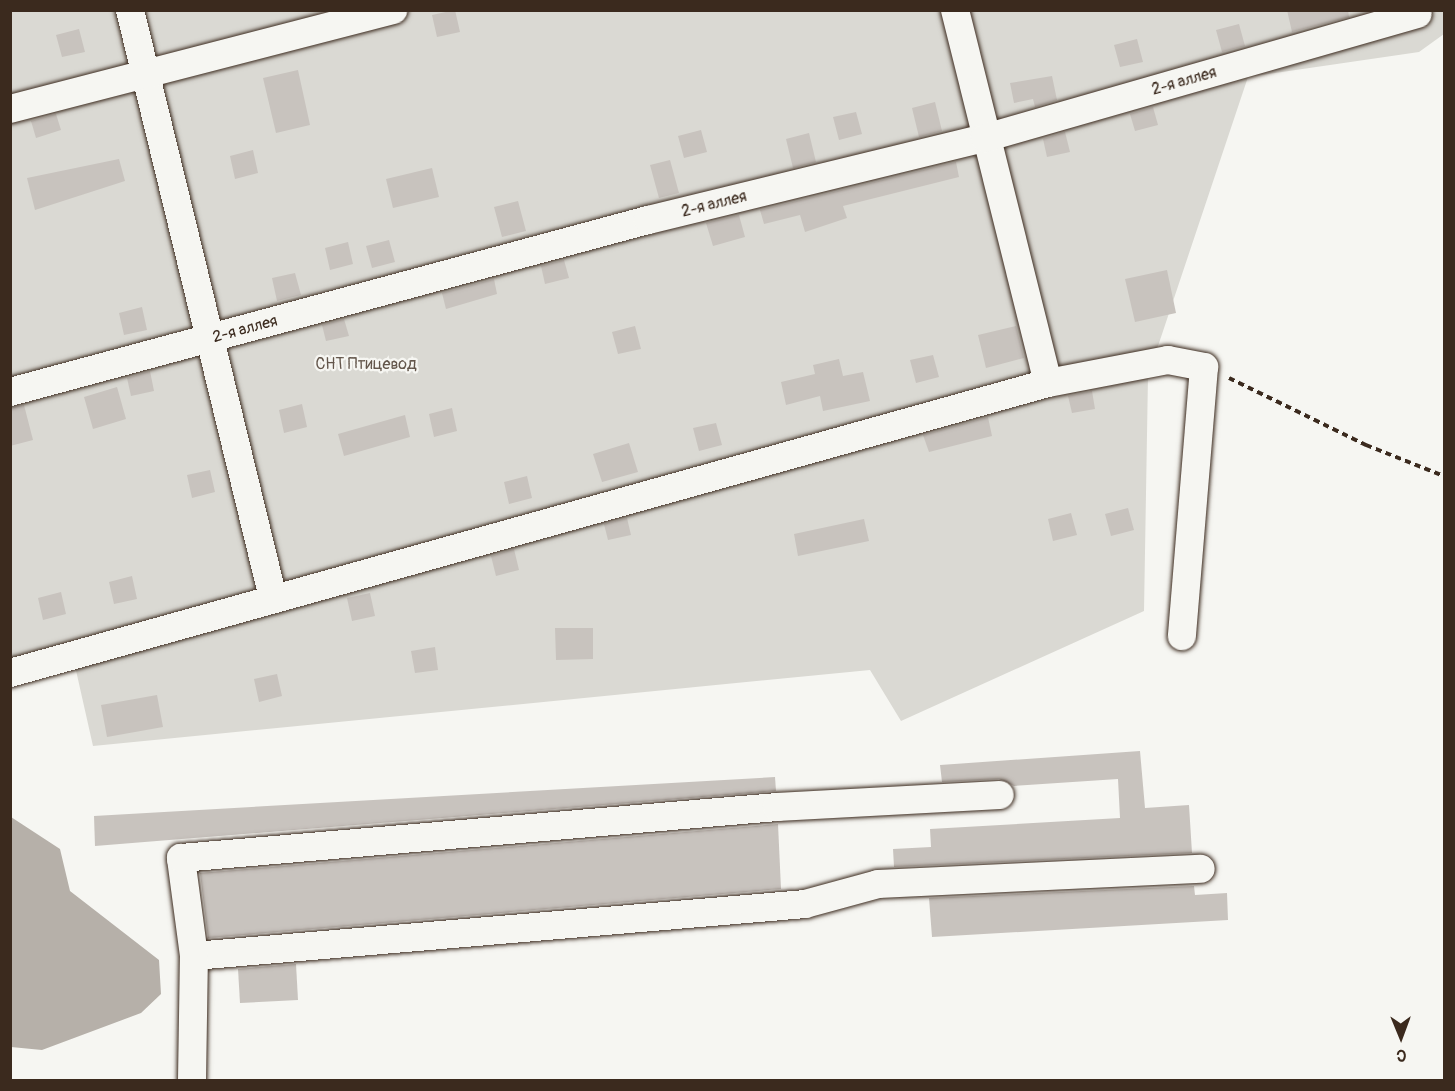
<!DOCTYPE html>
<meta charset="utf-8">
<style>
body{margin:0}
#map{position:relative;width:1455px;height:1091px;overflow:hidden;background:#f6f6f2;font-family:Pangolin,sans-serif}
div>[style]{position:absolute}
.green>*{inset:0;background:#dad9d3}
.water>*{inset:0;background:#b6b0a9}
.building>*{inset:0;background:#c8c3be}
.path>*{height:4px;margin-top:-2px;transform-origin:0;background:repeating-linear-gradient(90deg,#3b2a1e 0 6px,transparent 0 10.5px)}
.roads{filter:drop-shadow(0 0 2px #3b2a1e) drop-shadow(0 0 2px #3b2a1e)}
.minor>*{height:28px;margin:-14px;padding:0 14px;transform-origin:14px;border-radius:14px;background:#f6f6f2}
span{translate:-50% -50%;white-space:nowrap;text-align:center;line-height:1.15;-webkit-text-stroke:4.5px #f6f6f2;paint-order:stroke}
.street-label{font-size:16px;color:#3b2a1e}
.park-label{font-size:16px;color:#63564b}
.frame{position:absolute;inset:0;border:12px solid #3b2a1e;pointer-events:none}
.north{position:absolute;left:1371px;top:1007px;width:60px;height:60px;-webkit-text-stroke:4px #f6f6f2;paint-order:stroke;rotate:179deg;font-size:16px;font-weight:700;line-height:24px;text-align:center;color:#3b2a1e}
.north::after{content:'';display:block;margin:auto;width:21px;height:27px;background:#3b2a1e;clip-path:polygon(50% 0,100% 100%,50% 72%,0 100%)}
</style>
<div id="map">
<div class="green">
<i style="clip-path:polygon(1444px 10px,1444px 34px,1419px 52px,1248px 77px,1148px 376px,1144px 611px,901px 721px,870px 670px,93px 746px,75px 666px,11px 682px,10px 11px)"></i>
</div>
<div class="water">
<i style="clip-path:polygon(11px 817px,60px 849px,70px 891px,159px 960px,161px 994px,141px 1013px,42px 1050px,11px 1047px)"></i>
</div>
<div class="building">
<i style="clip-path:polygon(455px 10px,460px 32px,437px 37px,432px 15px)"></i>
<i style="clip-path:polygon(1287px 10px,1348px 10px,1349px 17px,1292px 32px)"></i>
<i style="clip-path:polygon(1239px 24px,1245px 46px,1222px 52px,1216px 30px)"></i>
<i style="clip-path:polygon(79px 29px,85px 52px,62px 57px,56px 35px)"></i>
<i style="clip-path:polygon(1137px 39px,1143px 62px,1120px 67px,1114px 45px)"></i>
<i style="clip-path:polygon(298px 70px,310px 125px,276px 133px,263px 78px)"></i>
<i style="clip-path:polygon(1052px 76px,1057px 100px,1035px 107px,1033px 99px,1014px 103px,1010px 83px)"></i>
<i style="clip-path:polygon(935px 102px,942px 131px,919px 137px,912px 108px)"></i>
<i style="clip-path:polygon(1153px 107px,1158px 125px,1135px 131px,1130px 114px)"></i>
<i style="clip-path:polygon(856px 112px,862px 134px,839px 140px,833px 117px)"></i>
<i style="clip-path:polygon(56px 114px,61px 130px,36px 138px,31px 121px)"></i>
<i style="clip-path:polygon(701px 130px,707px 152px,684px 158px,678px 136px)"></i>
<i style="clip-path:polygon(1065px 132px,1070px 152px,1047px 157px,1043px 139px)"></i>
<i style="clip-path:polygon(809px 133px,816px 162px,793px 168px,786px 139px)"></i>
<i style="clip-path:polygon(253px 150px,258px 173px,235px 179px,230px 156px)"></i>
<i style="clip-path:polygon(119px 159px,125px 181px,35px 210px,27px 178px)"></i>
<i style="clip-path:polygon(670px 160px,679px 193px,659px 198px,650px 165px)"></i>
<i style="clip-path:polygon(956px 162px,959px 177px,843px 206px,847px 218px,805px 232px,800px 215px,764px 224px,760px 210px)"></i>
<i style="clip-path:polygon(432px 168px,439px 197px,393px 208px,386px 179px)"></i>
<i style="clip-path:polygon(518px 201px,526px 231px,502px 237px,494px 207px)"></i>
<i style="clip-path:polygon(739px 215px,745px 237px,713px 246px,706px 223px)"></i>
<i style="clip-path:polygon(389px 240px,395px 262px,372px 268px,366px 246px)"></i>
<i style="clip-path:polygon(348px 242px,353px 264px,330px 270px,325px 248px)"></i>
<i style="clip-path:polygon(564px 260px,569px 278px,545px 284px,541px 266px)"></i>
<i style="clip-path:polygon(1167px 270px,1176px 313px,1135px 322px,1125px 279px)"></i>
<i style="clip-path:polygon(295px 273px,301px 295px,277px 301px,272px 278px)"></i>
<i style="clip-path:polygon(494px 279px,497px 294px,446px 309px,442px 293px)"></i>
<i style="clip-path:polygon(142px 307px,147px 330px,124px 335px,119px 313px)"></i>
<i style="clip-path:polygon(344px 319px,349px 336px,326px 341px,322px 325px)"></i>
<i style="clip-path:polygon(635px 326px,641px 349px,618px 354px,612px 332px)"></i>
<i style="clip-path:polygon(1016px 326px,1024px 358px,986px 368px,978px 335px)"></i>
<i style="clip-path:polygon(933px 355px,939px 377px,916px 383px,910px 360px)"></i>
<i style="clip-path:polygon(839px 359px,843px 376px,863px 372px,870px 401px,823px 411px,820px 396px,786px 405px,781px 382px,815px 374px,813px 365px)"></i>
<i style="clip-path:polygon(150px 371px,154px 391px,131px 396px,127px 378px)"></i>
<i style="clip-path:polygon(117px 387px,126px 419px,93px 429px,84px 397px)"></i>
<i style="clip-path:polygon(1092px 391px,1095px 409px,1072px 413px,1068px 396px)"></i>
<i style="clip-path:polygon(302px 404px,307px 427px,284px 433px,279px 410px)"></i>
<i style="clip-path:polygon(24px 405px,33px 440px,10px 446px,10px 408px)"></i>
<i style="clip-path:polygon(452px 408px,457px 431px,434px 437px,429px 414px)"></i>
<i style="clip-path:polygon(405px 415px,410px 437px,344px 456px,338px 434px)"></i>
<i style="clip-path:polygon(988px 417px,992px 436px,929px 452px,923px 435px)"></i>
<i style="clip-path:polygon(716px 423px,722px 445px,699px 451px,693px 428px)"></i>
<i style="clip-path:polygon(629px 443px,638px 472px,602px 482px,593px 454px)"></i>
<i style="clip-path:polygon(210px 470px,215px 492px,192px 498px,187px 475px)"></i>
<i style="clip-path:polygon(527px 476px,532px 498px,509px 504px,504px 482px)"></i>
<i style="clip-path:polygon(1128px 508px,1134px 530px,1111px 536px,1105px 514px)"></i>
<i style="clip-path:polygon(1071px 513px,1077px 535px,1053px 541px,1048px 519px)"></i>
<i style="clip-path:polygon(627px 518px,631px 535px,608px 540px,604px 524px)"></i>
<i style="clip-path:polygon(864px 519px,869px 541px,798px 556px,794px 534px)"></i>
<i style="clip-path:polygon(514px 549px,519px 570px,496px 576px,491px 556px)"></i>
<i style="clip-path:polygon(132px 576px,137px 599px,114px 604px,109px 582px)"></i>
<i style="clip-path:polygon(61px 592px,66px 614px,43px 620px,38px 598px)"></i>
<i style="clip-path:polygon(370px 593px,375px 616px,352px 621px,347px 598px)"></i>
<i style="clip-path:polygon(555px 628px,593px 628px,593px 659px,556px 660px)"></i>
<i style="clip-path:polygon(435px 647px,438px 670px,415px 673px,411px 651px)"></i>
<i style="clip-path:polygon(277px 674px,282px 696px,259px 702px,254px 679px)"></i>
<i style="clip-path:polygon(157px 695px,163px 727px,107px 737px,101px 705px)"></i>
<i style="clip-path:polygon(1140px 751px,1145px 808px,1189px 805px,1192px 853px,894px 867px,893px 849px,931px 847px,930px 829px,1120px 818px,1118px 779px,1014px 786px,999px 779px,942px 782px,940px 765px)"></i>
<i style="clip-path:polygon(775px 777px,776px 791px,95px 846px,94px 816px)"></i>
<i style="clip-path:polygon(778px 824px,781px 889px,208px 938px,200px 873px)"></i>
<i style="clip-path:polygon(1194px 886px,1195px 895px,1227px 893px,1228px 920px,932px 937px,929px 898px)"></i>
<i style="clip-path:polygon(296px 964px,298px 1000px,240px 1003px,238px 969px)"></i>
</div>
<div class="path">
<i style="left:1229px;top:378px;width:153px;rotate:26.1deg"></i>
<i style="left:1366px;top:445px;width:84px;rotate:21.7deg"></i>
</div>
<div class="roads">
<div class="minor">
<i style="left:130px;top:10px;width:605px;rotate:76.33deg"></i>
<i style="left:955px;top:10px;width:384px;rotate:76deg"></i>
<i style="left:10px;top:109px;width:396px;rotate:-14.5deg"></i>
<i style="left:10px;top:392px;width:661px;rotate:-15.09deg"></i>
<i style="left:648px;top:220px;width:347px;rotate:-13.7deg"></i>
<i style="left:985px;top:138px;width:450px;rotate:-16deg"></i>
<i style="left:10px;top:673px;width:1078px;rotate:-15.61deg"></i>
<i style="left:1048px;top:383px;width:122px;rotate:-10.9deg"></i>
<i style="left:1168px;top:360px;width:37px;rotate:11deg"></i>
<i style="left:1204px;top:367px;width:270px;rotate:94.7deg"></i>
<i style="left:194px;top:956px;width:613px;rotate:-4.86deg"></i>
<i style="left:805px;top:904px;width:76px;rotate:-15.3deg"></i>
<i style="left:878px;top:884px;width:323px;rotate:-2.7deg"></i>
<i style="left:192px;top:1080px;width:124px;rotate:-89.1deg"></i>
<i style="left:194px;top:956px;width:99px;rotate:-97.6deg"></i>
<i style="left:181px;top:858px;width:598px;rotate:-4.89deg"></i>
<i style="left:777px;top:807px;width:223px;rotate:-3.1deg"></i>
</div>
</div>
<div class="street-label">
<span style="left:1184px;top:81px;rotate:-16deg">2-я аллея</span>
<span style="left:714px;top:204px;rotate:-14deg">2-я аллея</span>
<span style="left:245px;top:329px;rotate:-15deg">2-я аллея</span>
</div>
<div class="park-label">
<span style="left:366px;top:364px">СНТ Птицевод</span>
</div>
<div class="frame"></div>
<div class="north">С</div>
</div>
